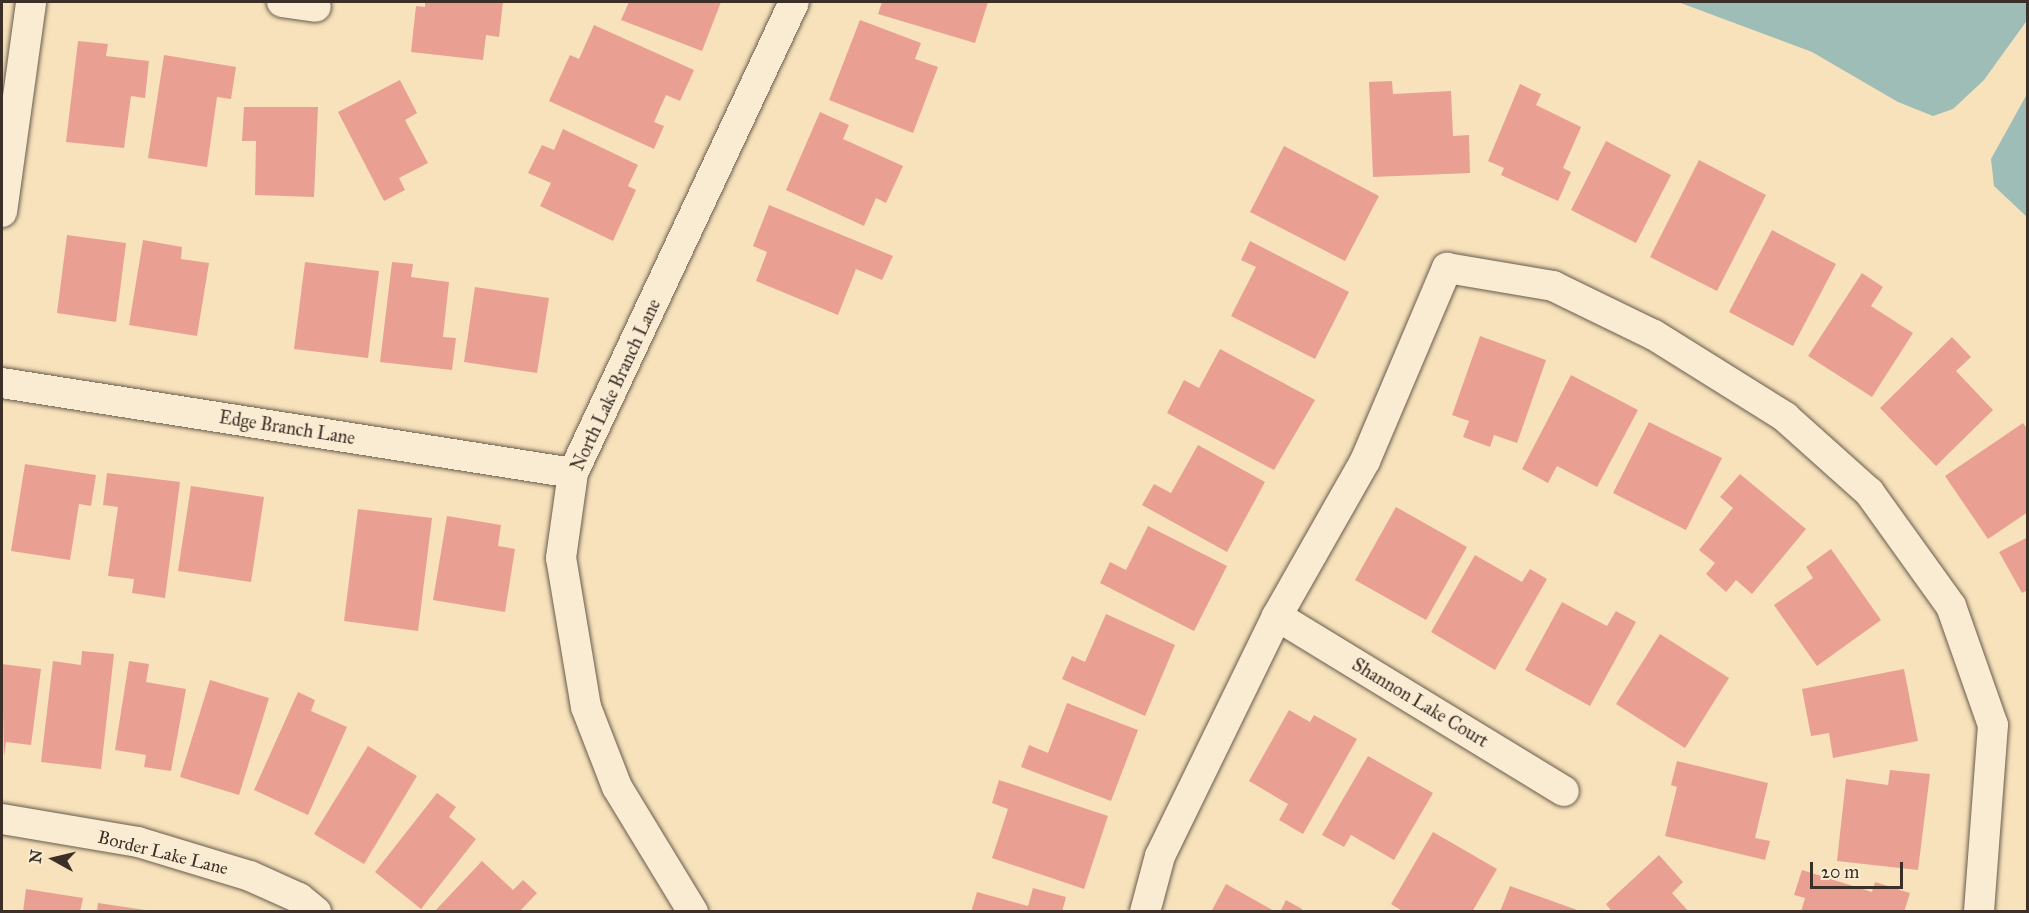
<!DOCTYPE html>
<style>
body{margin:0}
#map{position:relative;width:2029px;height:913px;overflow:hidden;background:#f7e2bb;font-family:"IM FELL Great Primer",serif}
div>[style]{position:absolute}
.water>*{inset:0;background:#9ebdb6}
.building>*{inset:0;background:#e9a093}
.roads{filter:drop-shadow(0 0 2px #6a5c4d) drop-shadow(0 0 2px #6a5c4d)}
.minor>*{height:30px;margin:-15px;padding:0 15px;transform-origin:15px;border-radius:15px;background:#faecd3}
span{translate:-50% -50%;white-space:nowrap;text-align:center;line-height:1.15;-webkit-text-stroke:5px #faecd3;paint-order:stroke}
.street-label{font-size:18px;color:#3b2f28}
.frame{position:absolute;inset:0;border:3px solid #3b2f28;pointer-events:none}
.north{position:absolute;left:24px;top:829px;width:60px;height:60px;-webkit-text-stroke:4px #faecd3;paint-order:stroke;rotate:278deg;font-size:16px;font-weight:700;line-height:24px;text-align:center;color:#3b2f28}
.north::after{content:'';display:block;margin:auto;width:21px;height:27px;background:#3b2f28;clip-path:polygon(50% 0,100% 100%,50% 72%,0 100%)}
.scale{position:absolute;left:1810px;top:862px;width:93px;height:27px;box-sizing:border-box;border:3px solid #3b2f28;border-top:0;padding-left:8px;font-size:18px;line-height:21px;white-space:nowrap;color:#3b2f28;-webkit-text-stroke:4px #faecd3;paint-order:stroke}
</style>
<div id="map">
<div class="water">
<i style="clip-path:polygon(1678px 2px,2027px 2px,2028px 19px,1984px 80px,1953px 109px,1933px 116px,1898px 102px,1812px 52px)"></i>
<i style="clip-path:polygon(2027px 94px,2027px 217px,1994px 186px,1991px 159px)"></i>
</div>
<div class="building">
<i style="clip-path:polygon(425px 2px,503px 2px,499px 37px,486px 35px,483px 60px,411px 52px,416px 6px,425px 7px)"></i>
<i style="clip-path:polygon(629px 2px,721px 2px,702px 51px,621px 20px)"></i>
<i style="clip-path:polygon(882px 2px,988px 2px,975px 43px,878px 14px)"></i>
<i style="clip-path:polygon(860px 20px,921px 43px,915px 59px,938px 67px,913px 133px,829px 100px)"></i>
<i style="clip-path:polygon(594px 25px,694px 70px,680px 101px,666px 95px,654px 122px,664px 126px,654px 149px,549px 101px,570px 55px,579px 59px)"></i>
<i style="clip-path:polygon(78px 41px,108px 44px,106px 56px,149px 61px,145px 98px,131px 96px,124px 148px,66px 142px)"></i>
<i style="clip-path:polygon(164px 55px,236px 67px,231px 99px,217px 97px,207px 167px,148px 158px)"></i>
<i style="clip-path:polygon(400px 80px,417px 113px,405px 120px,428px 163px,399px 178px,405px 190px,384px 201px,338px 112px)"></i>
<i style="clip-path:polygon(1392px 81px,1393px 94px,1451px 91px,1453px 136px,1469px 135px,1470px 173px,1373px 177px,1369px 82px)"></i>
<i style="clip-path:polygon(1520px 84px,1541px 94px,1536px 105px,1581px 127px,1563px 168px,1571px 172px,1558px 201px,1501px 175px,1504px 168px,1488px 161px)"></i>
<i style="clip-path:polygon(244px 107px,318px 107px,314px 197px,255px 195px,256px 141px,242px 141px)"></i>
<i style="clip-path:polygon(820px 112px,849px 125px,843px 139px,903px 166px,886px 203px,876px 198px,864px 226px,786px 190px)"></i>
<i style="clip-path:polygon(563px 129px,638px 165px,628px 186px,636px 190px,613px 241px,540px 206px,551px 183px,528px 173px,542px 145px,554px 150px)"></i>
<i style="clip-path:polygon(1606px 141px,1671px 175px,1636px 243px,1571px 210px)"></i>
<i style="clip-path:polygon(1284px 146px,1379px 196px,1345px 261px,1250px 212px)"></i>
<i style="clip-path:polygon(1699px 160px,1766px 195px,1717px 291px,1650px 257px)"></i>
<i style="clip-path:polygon(769px 205px,893px 256px,882px 280px,856px 269px,838px 315px,756px 281px,767px 252px,753px 246px)"></i>
<i style="clip-path:polygon(1772px 230px,1836px 264px,1793px 346px,1729px 312px)"></i>
<i style="clip-path:polygon(67px 235px,126px 243px,116px 322px,57px 313px)"></i>
<i style="clip-path:polygon(143px 240px,182px 247px,181px 259px,209px 263px,197px 336px,129px 325px)"></i>
<i style="clip-path:polygon(1250px 241px,1349px 292px,1315px 359px,1231px 316px,1256px 267px,1241px 260px)"></i>
<i style="clip-path:polygon(305px 262px,379px 271px,368px 358px,294px 349px)"></i>
<i style="clip-path:polygon(392px 262px,413px 264px,411px 277px,449px 282px,443px 337px,456px 338px,452px 370px,380px 362px)"></i>
<i style="clip-path:polygon(1862px 273px,1883px 287px,1871px 306px,1913px 333px,1872px 397px,1808px 356px)"></i>
<i style="clip-path:polygon(475px 287px,549px 298px,537px 373px,464px 362px)"></i>
<i style="clip-path:polygon(1480px 336px,1546px 360px,1517px 443px,1494px 435px,1490px 447px,1463px 437px,1469px 421px,1452px 415px)"></i>
<i style="clip-path:polygon(1952px 337px,1971px 357px,1956px 371px,1993px 410px,1936px 466px,1880px 408px)"></i>
<i style="clip-path:polygon(1220px 349px,1315px 400px,1274px 470px,1167px 413px,1184px 380px,1199px 388px)"></i>
<i style="clip-path:polygon(1571px 375px,1638px 410px,1597px 487px,1557px 466px,1548px 483px,1522px 469px)"></i>
<i style="clip-path:polygon(1649px 422px,1722px 458px,1686px 530px,1613px 493px)"></i>
<i style="clip-path:polygon(2023px 423px,2028px 430px,2028px 512px,1988px 539px,1945px 476px)"></i>
<i style="clip-path:polygon(1198px 445px,1265px 482px,1227px 552px,1142px 505px,1154px 484px,1171px 493px)"></i>
<i style="clip-path:polygon(25px 464px,96px 475px,91px 506px,79px 504px,70px 560px,11px 551px)"></i>
<i style="clip-path:polygon(107px 473px,180px 482px,165px 598px,132px 593px,134px 579px,108px 576px,118px 507px,103px 505px)"></i>
<i style="clip-path:polygon(1740px 474px,1806px 529px,1752px 594px,1736px 580px,1726px 592px,1706px 574px,1715px 563px,1699px 550px,1733px 508px,1720px 497px)"></i>
<i style="clip-path:polygon(191px 486px,264px 497px,251px 582px,178px 571px)"></i>
<i style="clip-path:polygon(1396px 507px,1467px 547px,1426px 620px,1355px 580px)"></i>
<i style="clip-path:polygon(358px 509px,432px 518px,418px 631px,344px 621px)"></i>
<i style="clip-path:polygon(447px 516px,501px 525px,498px 546px,515px 549px,505px 612px,433px 600px)"></i>
<i style="clip-path:polygon(1148px 526px,1227px 566px,1194px 631px,1100px 583px,1110px 562px,1126px 570px)"></i>
<i style="clip-path:polygon(2028px 537px,2028px 590px,2022px 593px,1999px 552px)"></i>
<i style="clip-path:polygon(1831px 549px,1881px 620px,1817px 666px,1774px 605px,1813px 578px,1806px 567px)"></i>
<i style="clip-path:polygon(1475px 555px,1522px 582px,1530px 569px,1547px 579px,1495px 670px,1431px 632px)"></i>
<i style="clip-path:polygon(1562px 602px,1607px 626px,1616px 611px,1636px 622px,1590px 706px,1525px 670px)"></i>
<i style="clip-path:polygon(1106px 614px,1175px 645px,1145px 716px,1062px 679px,1072px 656px,1085px 662px)"></i>
<i style="clip-path:polygon(1660px 634px,1729px 678px,1685px 748px,1616px 704px)"></i>
<i style="clip-path:polygon(82px 651px,114px 654px,101px 769px,41px 762px,53px 661px,81px 665px)"></i>
<i style="clip-path:polygon(129px 661px,149px 664px,146px 682px,186px 689px,171px 771px,144px 767px,146px 755px,115px 750px)"></i>
<i style="clip-path:polygon(2px 664px,41px 669px,31px 745px,6px 742px,4px 757px)"></i>
<i style="clip-path:polygon(1904px 669px,1918px 741px,1833px 758px,1829px 733px,1811px 736px,1802px 689px)"></i>
<i style="clip-path:polygon(210px 680px,269px 698px,239px 795px,180px 777px)"></i>
<i style="clip-path:polygon(298px 692px,315px 700px,311px 711px,347px 727px,308px 815px,254px 790px)"></i>
<i style="clip-path:polygon(1067px 703px,1138px 730px,1111px 801px,1021px 767px,1029px 745px,1048px 753px)"></i>
<i style="clip-path:polygon(1289px 710px,1310px 722px,1314px 715px,1357px 739px,1303px 834px,1279px 820px,1288px 804px,1249px 781px)"></i>
<i style="clip-path:polygon(368px 746px,417px 776px,364px 864px,314px 834px)"></i>
<i style="clip-path:polygon(1368px 756px,1433px 793px,1394px 860px,1351px 835px,1344px 847px,1322px 835px)"></i>
<i style="clip-path:polygon(1677px 761px,1768px 783px,1755px 838px,1770px 841px,1765px 860px,1665px 836px,1677px 787px,1671px 785px)"></i>
<i style="clip-path:polygon(1890px 770px,1930px 774px,1918px 870px,1837px 861px,1846px 779px,1888px 785px)"></i>
<i style="clip-path:polygon(999px 780px,1108px 816px,1084px 889px,992px 858px,1008px 809px,992px 803px)"></i>
<i style="clip-path:polygon(437px 793px,456px 807px,449px 817px,476px 839px,421px 909px,375px 872px)"></i>
<i style="clip-path:polygon(1433px 832px,1497px 869px,1472px 912px,1404px 912px,1391px 904px)"></i>
<i style="clip-path:polygon(1659px 855px,1683px 882px,1672px 893px,1689px 912px,1612px 912px,1606px 904px)"></i>
<i style="clip-path:polygon(482px 861px,513px 890px,523px 880px,537px 893px,519px 912px,434px 912px)"></i>
<i style="clip-path:polygon(1802px 870px,1872px 892px,1875px 882px,1910px 893px,1904px 912px,1801px 912px,1805px 898px,1794px 895px)"></i>
<i style="clip-path:polygon(1226px 884px,1276px 912px,1211px 912px)"></i>
<i style="clip-path:polygon(1510px 886px,1580px 911px,1580px 912px,1500px 912px)"></i>
<i style="clip-path:polygon(1033px 888px,1066px 897px,1062px 912px,971px 912px,977px 892px,1028px 906px)"></i>
<i style="clip-path:polygon(26px 889px,83px 898px,80px 912px,23px 912px)"></i>
<i style="clip-path:polygon(1286px 900px,1302px 909px,1301px 912px,1280px 912px)"></i>
<i style="clip-path:polygon(98px 903px,145px 910px,144px 912px,97px 912px)"></i>
</div>
<div class="roads">
<div class="minor">
<i style="left:282px;top:2px;width:34px;rotate:8deg"></i>
<i style="left:2px;top:212px;width:212px;rotate:-82.1deg"></i>
<i style="left:2px;top:383px;width:578px;rotate:8.96deg"></i>
<i style="left:1277px;top:616px;width:336px;rotate:31.4deg"></i>
<i style="left:2px;top:819px;width:138px;rotate:9.6deg"></i>
<i style="left:138px;top:842px;width:117px;rotate:16.9deg"></i>
<i style="left:250px;top:876px;width:54px;rotate:24.2deg"></i>
<i style="left:299px;top:898px;width:22px;rotate:39deg"></i>
<i style="left:693px;top:912px;width:146px;rotate:-121.3deg"></i>
<i style="left:617px;top:787px;width:86px;rotate:-111.2deg"></i>
<i style="left:586px;top:707px;width:151px;rotate:-99.5deg"></i>
<i style="left:561px;top:558px;width:86px;rotate:-82deg"></i>
<i style="left:573px;top:473px;width:520px;rotate:-64.86deg"></i>
<i style="left:1145px;top:912px;width:58px;rotate:-75deg"></i>
<i style="left:1160px;top:856px;width:267px;rotate:-64deg"></i>
<i style="left:1277px;top:616px;width:178px;rotate:-60.4deg"></i>
<i style="left:1365px;top:461px;width:210px;rotate:-67deg"></i>
<i style="left:1447px;top:268px;width:108px;rotate:9.6deg"></i>
<i style="left:1553px;top:286px;width:112px;rotate:25.9deg"></i>
<i style="left:1654px;top:335px;width:155px;rotate:32deg"></i>
<i style="left:1785px;top:417px;width:113px;rotate:41.8deg"></i>
<i style="left:1869px;top:492px;width:140px;rotate:54.3deg"></i>
<i style="left:1951px;top:606px;width:126px;rotate:70.6deg"></i>
<i style="left:1993px;top:725px;width:188px;rotate:94.3deg"></i>
</div>
</div>
<div class="street-label">
<span style="left:616px;top:385px;rotate:-65deg">North Lake Branch Lane</span>
<span style="left:287px;top:428px;rotate:9deg">Edge Branch Lane</span>
<span style="left:1420px;top:703px;rotate:31deg">Shannon Lake Court</span>
<span style="left:163px;top:853px;rotate:14deg">Border Lake Lane</span>
</div>
<div class="frame"></div>
<div class="north">N</div>
<div class="scale">20 m</div>
</div>
